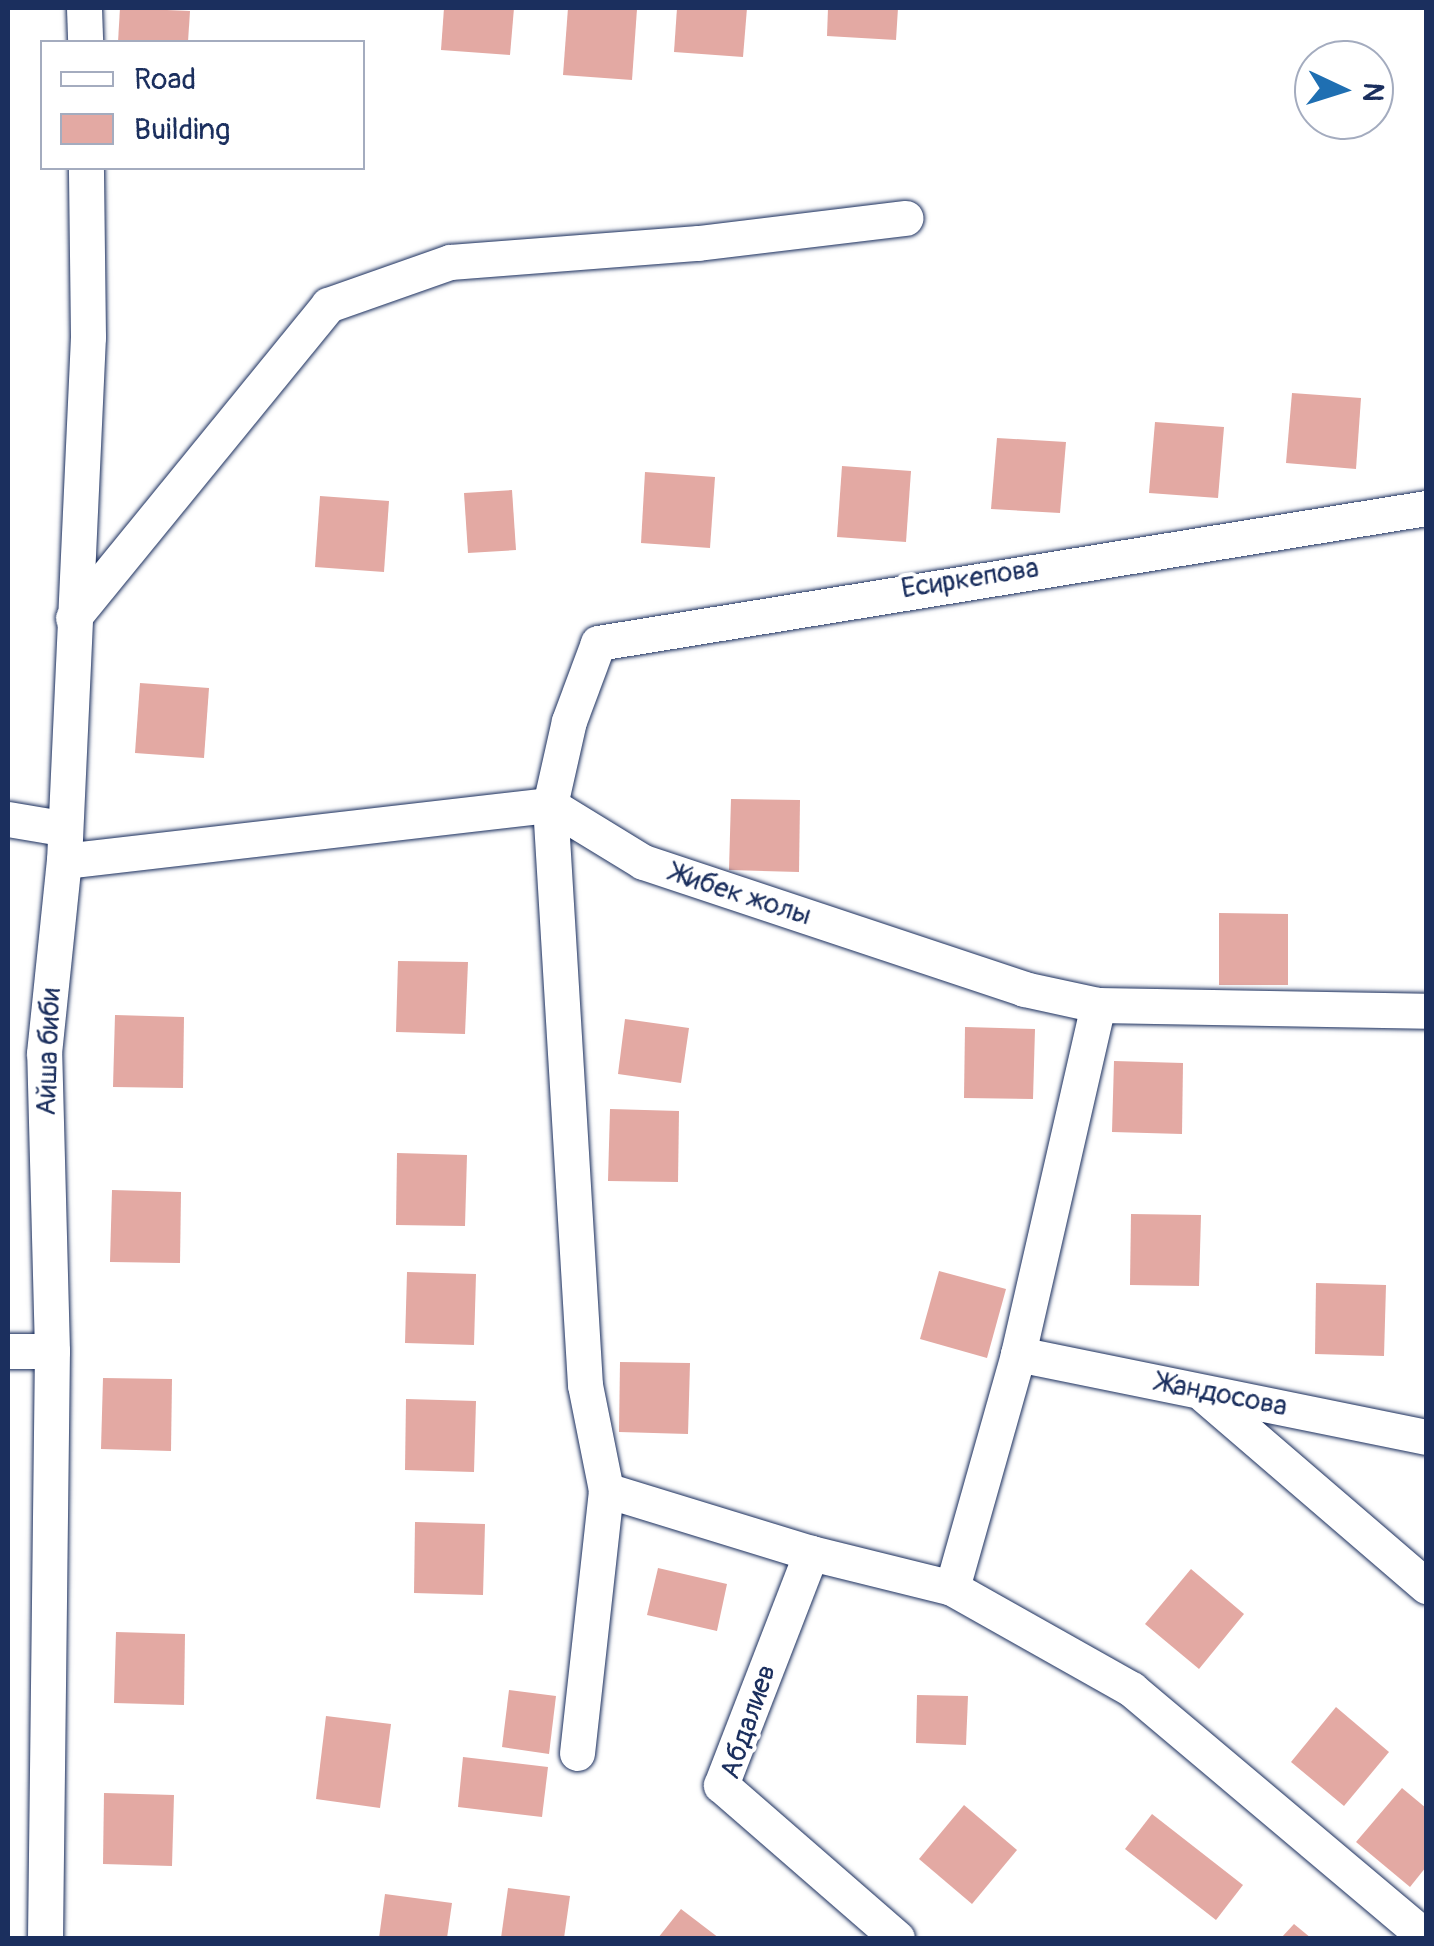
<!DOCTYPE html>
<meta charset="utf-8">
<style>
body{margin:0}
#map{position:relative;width:1434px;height:1946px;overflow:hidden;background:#fff;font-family:Pangolin,sans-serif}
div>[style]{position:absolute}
.building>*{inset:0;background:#e3a9a3}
.roads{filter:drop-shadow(0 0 2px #1b2f5e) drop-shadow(0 0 2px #1b2f5e)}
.minor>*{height:35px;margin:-17.5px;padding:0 17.5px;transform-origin:17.5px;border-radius:17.5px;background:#fff}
span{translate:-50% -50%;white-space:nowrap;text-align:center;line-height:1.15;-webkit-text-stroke:8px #fff;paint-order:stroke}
.street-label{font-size:28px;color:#1b2f5e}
.frame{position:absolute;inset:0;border:10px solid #1b2f5e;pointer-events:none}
.legend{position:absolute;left:40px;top:40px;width:325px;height:130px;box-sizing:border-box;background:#fff;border:2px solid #a4acbf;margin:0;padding:12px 18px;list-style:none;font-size:30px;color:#1b2f5e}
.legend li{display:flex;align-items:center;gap:20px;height:50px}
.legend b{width:50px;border:2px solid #a4acbf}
.north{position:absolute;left:1294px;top:40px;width:100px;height:100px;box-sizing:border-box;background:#fff;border:2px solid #a4acbf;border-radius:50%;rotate:94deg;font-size:28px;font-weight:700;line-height:40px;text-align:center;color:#1b2f5e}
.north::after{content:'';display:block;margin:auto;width:35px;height:45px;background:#1f6fb2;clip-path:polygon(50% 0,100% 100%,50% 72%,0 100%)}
</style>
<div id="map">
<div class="building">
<i style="clip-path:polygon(120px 8px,190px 11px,188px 42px,118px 42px)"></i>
<i style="clip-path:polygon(444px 8px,514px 8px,510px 55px,441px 50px)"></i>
<i style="clip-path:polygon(568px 8px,637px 9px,632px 80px,563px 75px)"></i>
<i style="clip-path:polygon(677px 8px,747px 8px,743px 57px,674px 52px)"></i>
<i style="clip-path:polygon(828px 8px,898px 8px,896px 40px,827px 36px)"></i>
<i style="clip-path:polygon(1292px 393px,1361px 398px,1356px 469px,1286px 463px)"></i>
<i style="clip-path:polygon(1155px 422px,1224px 427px,1218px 498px,1149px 493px)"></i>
<i style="clip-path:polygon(997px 438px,1066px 442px,1060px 513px,991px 509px)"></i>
<i style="clip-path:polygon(842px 466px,911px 471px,906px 542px,837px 537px)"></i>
<i style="clip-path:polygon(645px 472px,715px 477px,710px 548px,641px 543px)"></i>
<i style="clip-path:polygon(512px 490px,516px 550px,468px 553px,464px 493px)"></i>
<i style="clip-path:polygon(320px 496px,389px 501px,384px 572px,315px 567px)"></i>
<i style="clip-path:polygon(140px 683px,209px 688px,204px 758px,135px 753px)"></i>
<i style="clip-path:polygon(731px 799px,800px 800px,799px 872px,729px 870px)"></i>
<i style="clip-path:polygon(1219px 913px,1288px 914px,1288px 985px,1219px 985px)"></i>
<i style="clip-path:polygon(398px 961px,468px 962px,465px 1034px,396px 1032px)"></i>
<i style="clip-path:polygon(115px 1015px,184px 1017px,183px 1088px,113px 1087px)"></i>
<i style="clip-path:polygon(625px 1019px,689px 1028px,681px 1083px,618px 1074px)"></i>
<i style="clip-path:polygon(965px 1027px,1035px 1029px,1033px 1099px,964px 1098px)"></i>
<i style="clip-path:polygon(1114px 1061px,1183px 1063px,1182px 1134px,1112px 1132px)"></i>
<i style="clip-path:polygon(610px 1109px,679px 1111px,678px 1182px,608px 1181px)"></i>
<i style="clip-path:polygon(397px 1153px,467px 1155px,465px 1226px,396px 1225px)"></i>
<i style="clip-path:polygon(112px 1190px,181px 1192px,180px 1263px,110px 1262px)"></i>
<i style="clip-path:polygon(1131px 1214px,1201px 1215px,1199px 1286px,1130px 1285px)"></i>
<i style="clip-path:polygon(939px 1271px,1006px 1289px,987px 1358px,920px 1339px)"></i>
<i style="clip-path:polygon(407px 1272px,476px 1274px,474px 1345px,405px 1343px)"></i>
<i style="clip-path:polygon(1316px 1283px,1386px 1285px,1384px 1356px,1315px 1354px)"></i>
<i style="clip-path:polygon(620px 1362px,690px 1363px,688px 1434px,619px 1432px)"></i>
<i style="clip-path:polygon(103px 1378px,172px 1379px,171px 1451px,101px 1449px)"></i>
<i style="clip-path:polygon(406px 1399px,476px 1401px,474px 1472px,405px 1470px)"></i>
<i style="clip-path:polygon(415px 1522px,485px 1524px,483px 1595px,414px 1593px)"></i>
<i style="clip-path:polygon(658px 1568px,727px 1584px,717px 1631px,647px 1615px)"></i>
<i style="clip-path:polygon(1191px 1569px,1244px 1614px,1199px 1669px,1145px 1624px)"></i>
<i style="clip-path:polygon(116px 1632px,185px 1634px,184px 1705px,114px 1703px)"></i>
<i style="clip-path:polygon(509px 1690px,556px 1696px,549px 1754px,502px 1747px)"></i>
<i style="clip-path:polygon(917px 1695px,968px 1696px,966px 1745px,916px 1743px)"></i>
<i style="clip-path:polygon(1336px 1707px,1389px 1752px,1344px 1806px,1291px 1762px)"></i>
<i style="clip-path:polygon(326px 1716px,391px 1724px,380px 1808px,316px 1799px)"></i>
<i style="clip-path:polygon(463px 1757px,548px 1767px,542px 1817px,458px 1807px)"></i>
<i style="clip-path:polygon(1402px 1788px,1426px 1808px,1426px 1867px,1410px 1887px,1356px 1842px)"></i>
<i style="clip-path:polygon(104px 1793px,174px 1795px,172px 1866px,103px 1864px)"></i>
<i style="clip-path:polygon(964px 1805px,1017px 1850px,972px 1904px,919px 1859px)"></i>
<i style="clip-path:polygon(1152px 1814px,1243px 1885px,1216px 1920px,1125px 1849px)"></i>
<i style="clip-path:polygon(508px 1888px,570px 1896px,564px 1938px,501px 1938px)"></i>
<i style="clip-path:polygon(385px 1894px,452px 1903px,447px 1938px,379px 1938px)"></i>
<i style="clip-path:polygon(681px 1909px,719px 1938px,658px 1938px)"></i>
<i style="clip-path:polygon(1294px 1924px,1311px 1938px,1281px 1938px)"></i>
</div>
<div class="roads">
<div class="minor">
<i style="left:84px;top:8px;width:34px;rotate:88deg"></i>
<i style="left:73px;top:618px;width:404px;rotate:-50.8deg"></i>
<i style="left:328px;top:305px;width:129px;rotate:-19.4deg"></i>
<i style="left:450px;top:262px;width:249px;rotate:-4.4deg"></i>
<i style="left:698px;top:243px;width:209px;rotate:-6.9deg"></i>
<i style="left:8px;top:819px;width:54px;rotate:9.6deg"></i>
<i style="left:64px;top:861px;width:489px;rotate:-6.6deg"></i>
<i style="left:550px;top:805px;width:109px;rotate:31.5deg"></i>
<i style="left:643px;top:862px;width:402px;rotate:18.4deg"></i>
<i style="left:1024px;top:989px;width:76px;rotate:12.2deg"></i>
<i style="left:1098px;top:1005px;width:328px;rotate:1deg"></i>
<i style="left:8px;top:1351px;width:44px"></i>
<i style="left:1018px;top:1354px;width:416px;rotate:11.5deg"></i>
<i style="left:1204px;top:1395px;width:293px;rotate:40.7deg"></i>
<i style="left:606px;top:1490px;width:214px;rotate:17.1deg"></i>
<i style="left:811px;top:1553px;width:145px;rotate:13.9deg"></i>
<i style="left:952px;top:1588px;width:206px;rotate:29.4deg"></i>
<i style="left:1131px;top:1689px;width:385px;rotate:40.1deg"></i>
<i style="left:811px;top:1553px;width:249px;rotate:111.2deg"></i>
<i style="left:721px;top:1785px;width:233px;rotate:41deg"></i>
<i style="left:952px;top:1588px;width:243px;rotate:-74.2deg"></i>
<i style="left:1018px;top:1354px;width:358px;rotate:-77.1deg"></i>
<i style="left:577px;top:1753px;width:265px;rotate:-83.7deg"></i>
<i style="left:606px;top:1490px;width:107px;rotate:-101.3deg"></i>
<i style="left:585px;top:1385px;width:581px;rotate:-93.45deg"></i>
<i style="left:550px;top:805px;width:86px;rotate:-77.3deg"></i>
<i style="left:569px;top:721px;width:83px;rotate:-69.6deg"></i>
<i style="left:598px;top:643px;width:839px;rotate:-9.26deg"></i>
<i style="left:45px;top:1938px;width:587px;rotate:-89.32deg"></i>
<i style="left:52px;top:1351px;width:298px;rotate:-91.5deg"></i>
<i style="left:44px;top:1053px;width:193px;rotate:-84.1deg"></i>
<i style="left:64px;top:861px;width:525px;rotate:-87.38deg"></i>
<i style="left:88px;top:337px;width:169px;rotate:-90.7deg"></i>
</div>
</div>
<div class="street-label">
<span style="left:970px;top:579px;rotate:-9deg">Есиркепова</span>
<span style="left:741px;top:895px;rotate:18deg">Жибек жолы</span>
<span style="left:49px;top:1052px;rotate:-88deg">Айша биби</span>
<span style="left:1222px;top:1395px;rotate:11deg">Жандосова</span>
<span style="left:749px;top:1722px;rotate:-71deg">Абдалиев</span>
</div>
<div class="frame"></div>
<ul class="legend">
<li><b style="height:12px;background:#fff"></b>Road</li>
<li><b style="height:28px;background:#e3a9a3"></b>Building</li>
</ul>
<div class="north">N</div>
</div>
